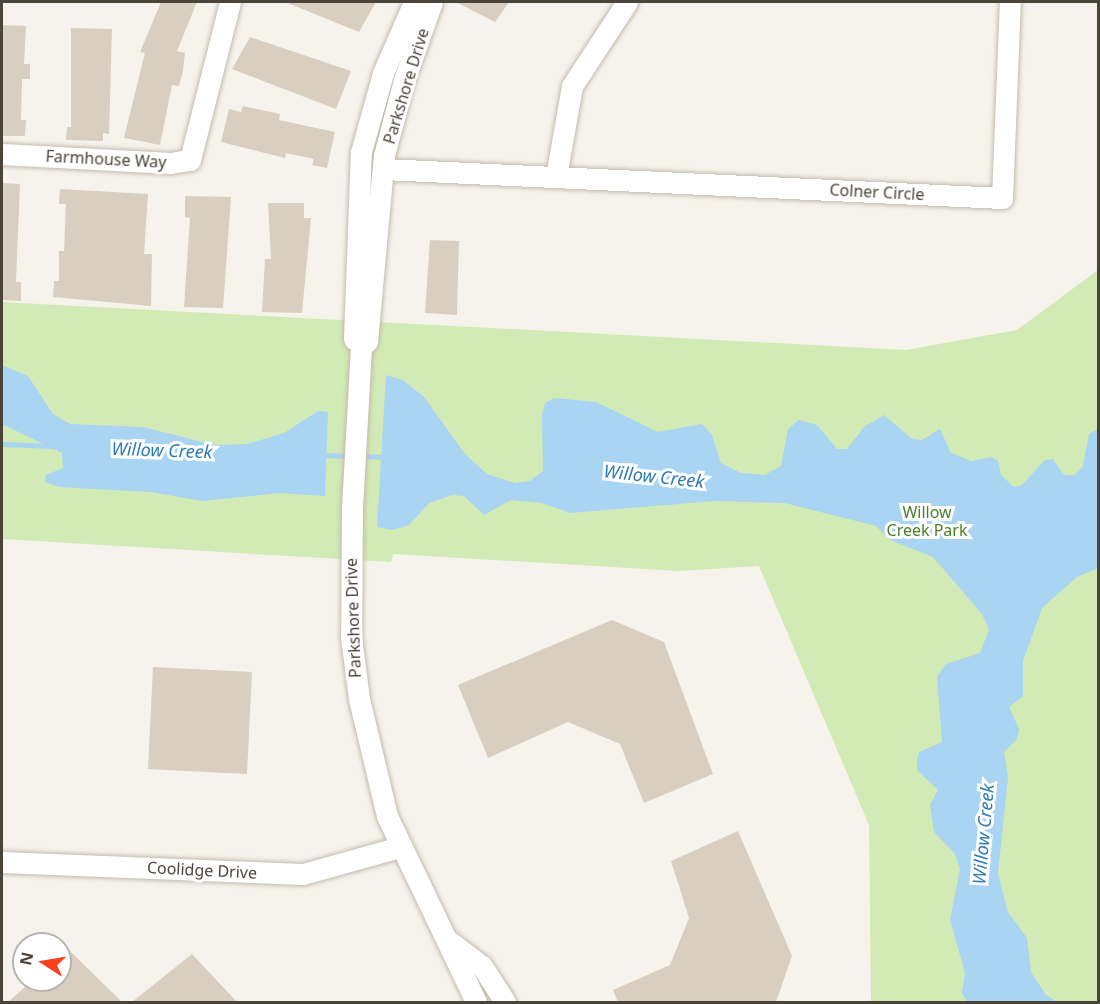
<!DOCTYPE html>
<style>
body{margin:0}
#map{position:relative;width:1100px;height:1004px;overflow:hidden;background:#f6f3ec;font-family:"Noto Sans",sans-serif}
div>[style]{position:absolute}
.green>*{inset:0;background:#d2eab5}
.water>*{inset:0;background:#a9d4f2}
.stream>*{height:5px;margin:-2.5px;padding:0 2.5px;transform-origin:2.5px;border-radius:2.5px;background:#a9d4f2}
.building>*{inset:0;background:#d8cfc1}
.roads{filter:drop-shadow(0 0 2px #c2bbae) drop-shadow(0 0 2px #c2bbae)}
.minor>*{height:21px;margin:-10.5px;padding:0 10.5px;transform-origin:10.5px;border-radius:10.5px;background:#fff}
span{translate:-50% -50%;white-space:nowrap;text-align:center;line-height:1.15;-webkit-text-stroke:6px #fff;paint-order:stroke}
.street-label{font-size:16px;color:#4b4439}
.park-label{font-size:16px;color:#4a7f2a}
.water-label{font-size:18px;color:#2e7ab2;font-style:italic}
.frame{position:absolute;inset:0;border:3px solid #4b4439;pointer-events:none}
.north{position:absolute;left:12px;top:932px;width:60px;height:60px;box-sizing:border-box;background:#fff;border:2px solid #b7b4b0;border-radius:50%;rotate:282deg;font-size:16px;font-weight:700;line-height:24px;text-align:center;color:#4b4439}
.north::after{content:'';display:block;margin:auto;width:21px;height:27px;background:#fc3f1d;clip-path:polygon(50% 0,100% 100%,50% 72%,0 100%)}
</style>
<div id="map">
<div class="green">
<i style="clip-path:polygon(1098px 270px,1098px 1002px,871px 1002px,869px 825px,759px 566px,679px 571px,393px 554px,391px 562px,2px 539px,2px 302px,906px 350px,1017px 330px)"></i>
</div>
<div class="water">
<i style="clip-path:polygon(2px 365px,28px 376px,53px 414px,70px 424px,143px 427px,214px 445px,247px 444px,284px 433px,318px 411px,328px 412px,325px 496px,281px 493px,203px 501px,151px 492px,59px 487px,45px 482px,46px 475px,63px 468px,62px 453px,2px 424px)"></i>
<i style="clip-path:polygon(386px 375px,403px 380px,424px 397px,465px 454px,487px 474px,515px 483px,530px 481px,543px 471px,542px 415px,545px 403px,554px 398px,596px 402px,658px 432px,702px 424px,712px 435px,721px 463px,741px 473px,765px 475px,781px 466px,788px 429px,799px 420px,817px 425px,837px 449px,847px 449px,864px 427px,884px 415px,912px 439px,922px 440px,940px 429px,951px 453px,971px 461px,992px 457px,998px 461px,1001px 475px,1014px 487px,1022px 485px,1045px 460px,1053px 459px,1064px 475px,1074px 475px,1083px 466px,1089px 434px,1098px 429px,1098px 568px,1077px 577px,1042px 608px,1023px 661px,1023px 696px,1009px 707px,1019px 729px,1017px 739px,1004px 752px,1008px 778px,998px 873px,1008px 912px,1027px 938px,1031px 972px,1046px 995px,1057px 1002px,967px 1002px,962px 993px,965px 973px,950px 920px,960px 869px,955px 854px,934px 832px,930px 805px,938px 790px,917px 770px,917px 759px,919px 752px,942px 742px,937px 677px,946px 664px,980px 653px,989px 630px,982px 614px,933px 557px,890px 540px,876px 526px,785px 503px,715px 501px,570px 513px,541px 503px,511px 500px,484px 515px,464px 496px,452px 495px,429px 503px,409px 525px,392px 530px,377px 527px)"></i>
</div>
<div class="stream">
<i style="left:2px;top:444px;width:52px;rotate:2.2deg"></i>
<i style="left:321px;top:455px;width:30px;rotate:2deg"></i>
<i style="left:360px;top:456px;width:27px;rotate:2deg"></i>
</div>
<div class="building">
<i style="clip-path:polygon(161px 2px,197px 2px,177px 51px,185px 53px,183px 71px,179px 86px,172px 85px,160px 145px,124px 138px,145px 53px,140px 52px)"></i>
<i style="clip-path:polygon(285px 2px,376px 2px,359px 32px)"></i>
<i style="clip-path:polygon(456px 2px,509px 2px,495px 22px)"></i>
<i style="clip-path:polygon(2px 25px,26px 26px,24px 64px,30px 64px,30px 79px,22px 79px,21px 120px,26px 120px,25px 136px,2px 136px)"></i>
<i style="clip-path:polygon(71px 28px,112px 29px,109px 134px,103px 133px,103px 141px,66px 140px,67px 127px,71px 127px)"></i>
<i style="clip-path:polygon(250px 37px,351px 71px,336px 109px,232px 69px)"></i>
<i style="clip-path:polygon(243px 106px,280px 114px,279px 120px,335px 132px,327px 168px,312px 165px,314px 159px,286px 153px,285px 158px,221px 142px,229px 109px,241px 112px)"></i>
<i style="clip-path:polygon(2px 183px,20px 184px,16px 282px,21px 282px,21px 301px,2px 300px)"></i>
<i style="clip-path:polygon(60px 189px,148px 194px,144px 254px,152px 254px,151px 306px,53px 297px,54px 281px,59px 281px,59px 251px,64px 251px,66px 204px,59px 204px)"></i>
<i style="clip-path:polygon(185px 196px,231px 197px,223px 308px,184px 307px,190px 218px,185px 217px)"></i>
<i style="clip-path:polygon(268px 203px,304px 203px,304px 218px,311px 218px,302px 313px,262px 312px,265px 259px,271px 259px)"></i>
<i style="clip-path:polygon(430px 240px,459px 241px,457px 315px,425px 313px)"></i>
<i style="clip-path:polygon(612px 620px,664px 642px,713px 774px,644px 803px,620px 744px,568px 722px,488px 758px,458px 685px)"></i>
<i style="clip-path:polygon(153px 667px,252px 672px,247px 774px,148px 769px)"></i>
<i style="clip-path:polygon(738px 831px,792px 956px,776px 1002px,618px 1002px,613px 990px,670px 965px,689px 918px,671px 861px)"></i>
<i style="clip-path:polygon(68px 949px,122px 1002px,8px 1002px,33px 980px,60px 980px,60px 956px)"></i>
<i style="clip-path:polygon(192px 954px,237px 1002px,132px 1002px)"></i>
</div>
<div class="roads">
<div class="minor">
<i style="left:432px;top:2px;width:83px;rotate:109.7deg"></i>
<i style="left:404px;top:80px;width:78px;rotate:104.9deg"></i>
<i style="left:384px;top:155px;width:187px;rotate:95.2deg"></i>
<i style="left:367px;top:341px;width:8px;rotate:135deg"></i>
<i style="left:361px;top:347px;width:161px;rotate:93.2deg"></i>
<i style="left:352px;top:508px;width:129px;rotate:90.4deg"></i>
<i style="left:351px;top:637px;width:63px;rotate:82.6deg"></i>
<i style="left:359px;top:699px;width:120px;rotate:76.5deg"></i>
<i style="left:387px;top:816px;width:206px;rotate:64.4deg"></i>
<i style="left:2px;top:154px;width:168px;rotate:3.1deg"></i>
<i style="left:170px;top:163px;width:20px;rotate:-9deg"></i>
<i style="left:190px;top:160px;width:163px;rotate:-75.8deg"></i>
<i style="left:383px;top:169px;width:620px;rotate:2.68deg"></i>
<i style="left:1002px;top:198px;width:196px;rotate:-87.7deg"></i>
<i style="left:556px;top:176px;width:91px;rotate:-79.9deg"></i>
<i style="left:572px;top:86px;width:100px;rotate:-56.8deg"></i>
<i style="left:354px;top:339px;width:187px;rotate:-87.9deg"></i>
<i style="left:361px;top:152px;width:82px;rotate:-74.4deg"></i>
<i style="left:383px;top:73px;width:77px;rotate:-66.4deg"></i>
<i style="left:2px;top:862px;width:301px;rotate:2.3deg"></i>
<i style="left:303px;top:874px;width:101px;rotate:-15.6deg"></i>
<i style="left:450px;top:942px;width:40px;rotate:37deg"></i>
<i style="left:482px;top:966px;width:43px;rotate:57.4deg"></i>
</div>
</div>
<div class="street-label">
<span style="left:406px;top:86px;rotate:-73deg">Parkshore Drive</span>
<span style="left:106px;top:159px;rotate:3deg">Farmhouse Way</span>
<span style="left:877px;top:192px;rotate:3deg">Colner Circle</span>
<span style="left:353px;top:618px;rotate:-92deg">Parkshore Drive</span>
<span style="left:202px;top:870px;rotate:3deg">Coolidge Drive</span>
</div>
<div class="park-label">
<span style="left:927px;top:521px">Willow<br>Creek Park</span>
</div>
<div class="water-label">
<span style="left:162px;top:450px;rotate:2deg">Willow Creek</span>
<span style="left:654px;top:476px;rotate:6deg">Willow Creek</span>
<span style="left:983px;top:834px;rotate:-85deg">Willow Creek</span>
</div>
<div class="frame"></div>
<div class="north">N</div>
</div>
